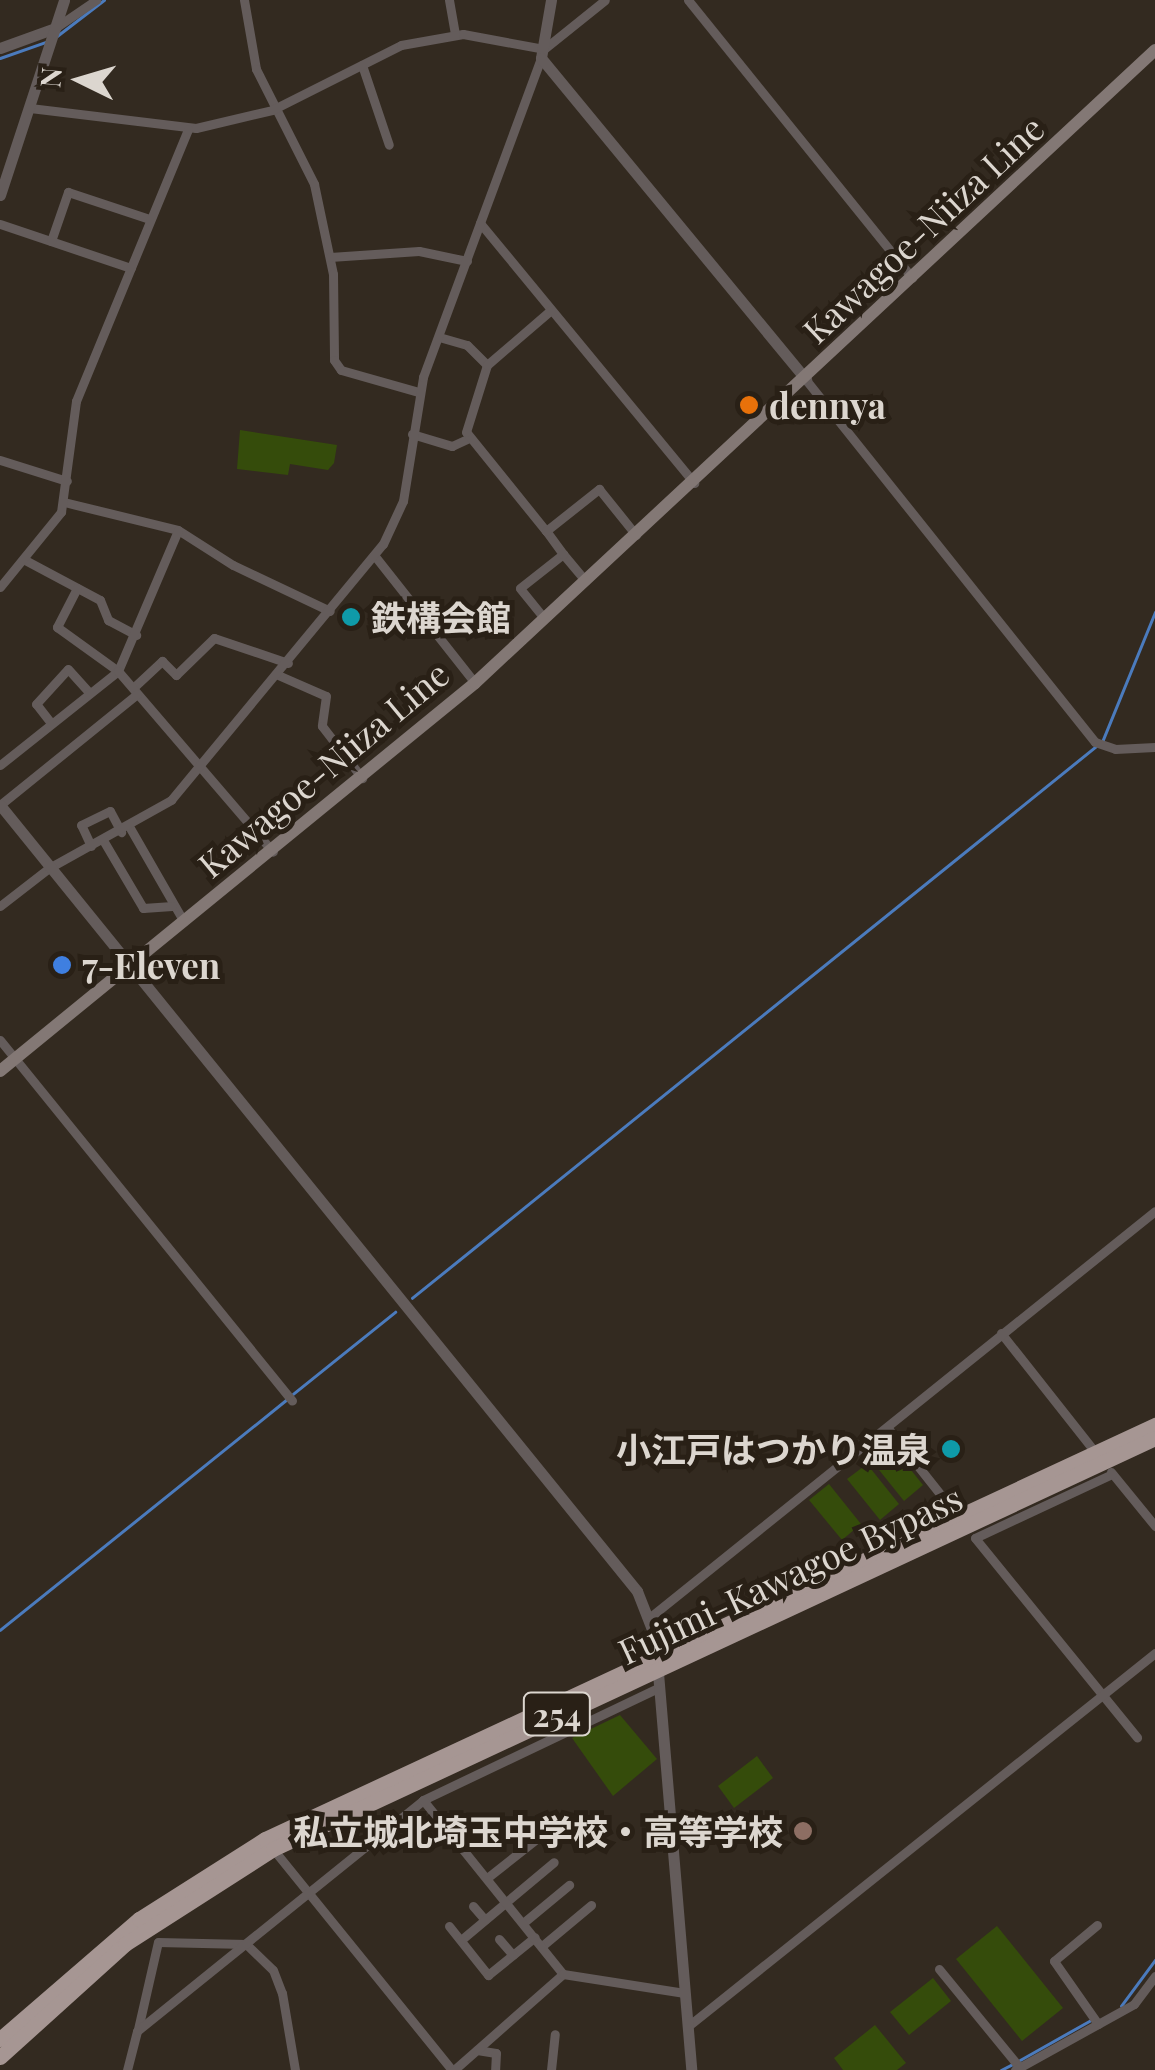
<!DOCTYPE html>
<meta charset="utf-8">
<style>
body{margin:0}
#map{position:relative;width:1155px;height:2070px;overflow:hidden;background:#332a20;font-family:"Playfair Display","Noto Sans JP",serif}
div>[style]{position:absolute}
.green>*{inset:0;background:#354c0b}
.stream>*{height:2.5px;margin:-1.25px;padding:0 1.25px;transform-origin:1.25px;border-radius:1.25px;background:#4b7bbd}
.minor>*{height:9px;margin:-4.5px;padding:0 4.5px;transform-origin:4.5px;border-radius:4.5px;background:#645c5b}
.tertiary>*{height:11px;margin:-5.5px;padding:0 5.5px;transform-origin:5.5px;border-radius:5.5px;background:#645c5b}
.secondary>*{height:12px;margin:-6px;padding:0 6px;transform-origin:6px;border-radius:6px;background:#837875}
.trunk>*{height:15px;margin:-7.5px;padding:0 7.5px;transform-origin:7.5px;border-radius:7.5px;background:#a69693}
.dots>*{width:28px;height:28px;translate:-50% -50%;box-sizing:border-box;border:5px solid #292016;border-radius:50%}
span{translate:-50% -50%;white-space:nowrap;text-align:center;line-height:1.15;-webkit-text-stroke:10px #292016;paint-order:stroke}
.shield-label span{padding:2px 8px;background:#292016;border:2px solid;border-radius:8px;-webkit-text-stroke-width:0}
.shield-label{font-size:32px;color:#dcd6cf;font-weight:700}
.street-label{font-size:35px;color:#dcd6cf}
.poi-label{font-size:35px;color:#dcd6cf;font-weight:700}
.left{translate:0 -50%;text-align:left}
.right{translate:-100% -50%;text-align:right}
.north{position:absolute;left:30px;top:30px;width:100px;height:100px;-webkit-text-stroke:8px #292016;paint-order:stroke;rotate:275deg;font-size:28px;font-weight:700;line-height:40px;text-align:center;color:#dcd6cf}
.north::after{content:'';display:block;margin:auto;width:35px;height:45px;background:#dcd6cf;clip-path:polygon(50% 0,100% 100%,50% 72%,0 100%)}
</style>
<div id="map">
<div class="green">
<i style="clip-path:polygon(240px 430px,337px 445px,334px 463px,328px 470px,290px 464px,288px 475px,237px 469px)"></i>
<i style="clip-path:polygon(891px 1445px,923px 1485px,904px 1501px,871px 1460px)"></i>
<i style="clip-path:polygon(867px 1464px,899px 1504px,880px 1520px,847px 1479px)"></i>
<i style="clip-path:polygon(829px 1484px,861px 1524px,842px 1540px,809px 1500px)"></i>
<i style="clip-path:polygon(620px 1715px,657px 1759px,613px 1796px,572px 1738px)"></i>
<i style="clip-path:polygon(757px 1756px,773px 1778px,734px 1808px,718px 1786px)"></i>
<i style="clip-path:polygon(997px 1926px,1063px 2008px,1022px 2041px,956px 1959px)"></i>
<i style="clip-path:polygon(933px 1978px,951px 2001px,909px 2035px,890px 2012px)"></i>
<i style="clip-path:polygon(875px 2025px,906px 2063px,897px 2070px,843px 2070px,834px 2058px)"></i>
</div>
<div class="stream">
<i style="left:57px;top:36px;width:59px;rotate:-37.5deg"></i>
<i style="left:0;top:58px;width:49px;rotate:-19.2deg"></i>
<i style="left:1102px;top:742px;width:140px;rotate:-67.8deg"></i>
<i style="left:412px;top:1298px;width:878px;rotate:-38.89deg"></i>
<i style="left:293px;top:1394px;width:131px;rotate:-38.8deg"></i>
<i style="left:0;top:1630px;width:368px;rotate:-38.8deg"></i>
<i style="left:1121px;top:2006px;width:57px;rotate:-53.5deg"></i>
<i style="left:1020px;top:2060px;width:81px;rotate:-29.4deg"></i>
<i style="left:1001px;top:2070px;width:13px;rotate:-27deg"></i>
</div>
<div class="minor">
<i style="left:244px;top:0;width:70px;rotate:80.1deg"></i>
<i style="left:256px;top:69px;width:129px;rotate:63.2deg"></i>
<i style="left:314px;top:184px;width:92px;rotate:78.1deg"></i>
<i style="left:333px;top:274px;width:86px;rotate:89.3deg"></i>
<i style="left:334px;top:360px;width:12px;rotate:55deg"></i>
<i style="left:341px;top:370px;width:81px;rotate:15.8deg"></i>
<i style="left:449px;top:0;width:35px;rotate:80deg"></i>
<i style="left:688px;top:0;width:357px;rotate:51.1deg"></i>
<i style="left:55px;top:28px;width:50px;rotate:-34.3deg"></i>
<i style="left:362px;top:65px;width:84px;rotate:71.4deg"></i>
<i style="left:30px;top:108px;width:167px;rotate:6.9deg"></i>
<i style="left:196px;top:128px;width:78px;rotate:-13.3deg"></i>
<i style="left:272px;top:110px;width:144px;rotate:-26.7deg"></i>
<i style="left:401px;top:45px;width:63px;rotate:-10.1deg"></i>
<i style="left:463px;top:34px;width:82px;rotate:10.5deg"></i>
<i style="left:544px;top:49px;width:78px;rotate:-38.8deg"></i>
<i style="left:480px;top:223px;width:337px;rotate:50.5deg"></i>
<i style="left:0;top:224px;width:138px;rotate:18.6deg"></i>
<i style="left:51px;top:241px;width:52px;rotate:-70.9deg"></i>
<i style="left:68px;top:192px;width:85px;rotate:18.4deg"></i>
<i style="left:330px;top:257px;width:89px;rotate:-3.9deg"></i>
<i style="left:419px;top:251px;width:49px;rotate:11.8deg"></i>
<i style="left:439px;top:337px;width:29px;rotate:16deg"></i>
<i style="left:467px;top:345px;width:28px;rotate:45deg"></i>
<i style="left:806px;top:380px;width:463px;rotate:51.4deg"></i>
<i style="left:1095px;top:742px;width:21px;rotate:19deg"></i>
<i style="left:1115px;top:749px;width:40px;rotate:-2.9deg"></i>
<i style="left:412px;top:434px;width:42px;rotate:16.7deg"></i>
<i style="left:452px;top:446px;width:19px;rotate:-25deg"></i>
<i style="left:0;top:460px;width:70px;rotate:17.4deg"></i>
<i style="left:64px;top:502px;width:117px;rotate:13.8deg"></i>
<i style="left:178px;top:530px;width:65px;rotate:32.5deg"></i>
<i style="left:233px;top:565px;width:107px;rotate:25.4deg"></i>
<i style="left:546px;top:531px;width:127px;rotate:-128.9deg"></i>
<i style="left:466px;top:432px;width:70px;rotate:-72.6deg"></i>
<i style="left:487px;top:365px;width:84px;rotate:-40.7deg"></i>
<i style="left:563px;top:554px;width:35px;rotate:50deg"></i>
<i style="left:374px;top:555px;width:163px;rotate:51.7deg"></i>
<i style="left:25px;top:560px;width:85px;rotate:28.1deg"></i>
<i style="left:100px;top:600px;width:22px;rotate:68deg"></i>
<i style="left:108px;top:620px;width:32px;rotate:28deg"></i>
<i style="left:0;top:587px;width:97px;rotate:-50.9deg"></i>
<i style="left:61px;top:512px;width:112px;rotate:-82.3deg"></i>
<i style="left:76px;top:401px;width:294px;rotate:-67.6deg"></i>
<i style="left:77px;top:588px;width:44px;rotate:117.1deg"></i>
<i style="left:57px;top:627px;width:75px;rotate:35.8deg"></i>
<i style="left:118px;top:671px;width:153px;rotate:-66.9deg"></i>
<i style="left:544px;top:618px;width:38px;rotate:-129deg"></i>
<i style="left:520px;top:588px;width:55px;rotate:-38.3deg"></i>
<i style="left:563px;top:554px;width:29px;rotate:-126deg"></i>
<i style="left:546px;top:531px;width:68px;rotate:-38.4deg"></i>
<i style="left:599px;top:489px;width:59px;rotate:51.2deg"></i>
<i style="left:278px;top:675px;width:52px;rotate:23.6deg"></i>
<i style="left:326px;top:696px;width:30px;rotate:98deg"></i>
<i style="left:322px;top:726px;width:66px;rotate:52.4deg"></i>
<i style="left:133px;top:688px;width:40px;rotate:-43deg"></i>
<i style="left:162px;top:661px;width:20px;rotate:45deg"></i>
<i style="left:176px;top:675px;width:53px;rotate:-44.2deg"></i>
<i style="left:214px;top:638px;width:78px;rotate:18.7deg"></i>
<i style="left:51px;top:723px;width:24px;rotate:-128deg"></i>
<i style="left:36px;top:704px;width:47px;rotate:-47.6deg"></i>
<i style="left:68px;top:669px;width:31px;rotate:48deg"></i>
<i style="left:0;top:765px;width:151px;rotate:-38.5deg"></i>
<i style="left:118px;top:671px;width:238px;rotate:49.4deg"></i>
<i style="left:0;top:805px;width:176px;rotate:-39deg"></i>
<i style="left:130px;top:828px;width:108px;rotate:60.1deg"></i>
<i style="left:103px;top:840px;width:79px;rotate:59.5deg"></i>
<i style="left:143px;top:908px;width:29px;rotate:-4deg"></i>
<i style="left:91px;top:846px;width:23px;rotate:-115deg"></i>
<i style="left:81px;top:825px;width:32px;rotate:-26deg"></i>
<i style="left:110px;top:811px;width:24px;rotate:62deg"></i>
<i style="left:0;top:906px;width:62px;rotate:-37.8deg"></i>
<i style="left:49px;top:868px;width:140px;rotate:-29.1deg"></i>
<i style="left:171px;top:800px;width:332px;rotate:-50.4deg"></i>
<i style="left:383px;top:544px;width:47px;rotate:-65.1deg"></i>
<i style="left:403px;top:501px;width:126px;rotate:-80.8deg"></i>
<i style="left:423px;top:377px;width:340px;rotate:-69.7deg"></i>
<i style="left:0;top:1040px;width:464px;rotate:51deg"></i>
<i style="left:1001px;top:1333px;width:152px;rotate:51.7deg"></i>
<i style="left:887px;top:1427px;width:92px;rotate:51.6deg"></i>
<i style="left:1111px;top:1472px;width:70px;rotate:50.8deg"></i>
<i style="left:1112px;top:1474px;width:151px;rotate:155deg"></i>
<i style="left:975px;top:1538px;width:257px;rotate:50.9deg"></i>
<i style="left:649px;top:1618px;width:649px;rotate:-38.81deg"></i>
<i style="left:423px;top:1800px;width:260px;rotate:-25.5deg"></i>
<i style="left:273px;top:1849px;width:284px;rotate:51deg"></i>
<i style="left:487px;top:1878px;width:61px;rotate:-38.4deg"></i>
<i style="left:473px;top:1906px;width:18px;rotate:49deg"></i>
<i style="left:523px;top:1923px;width:60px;rotate:-39.6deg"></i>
<i style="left:1097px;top:1925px;width:56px;rotate:140.1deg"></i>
<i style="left:1054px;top:1961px;width:77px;rotate:55.1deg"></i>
<i style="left:449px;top:1926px;width:63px;rotate:51.5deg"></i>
<i style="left:488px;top:1975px;width:60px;rotate:-39deg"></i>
<i style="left:499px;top:1939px;width:21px;rotate:49deg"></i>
<i style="left:461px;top:1940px;width:121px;rotate:-40deg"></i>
<i style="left:542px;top:1946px;width:64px;rotate:-39.9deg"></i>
<i style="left:939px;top:1969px;width:128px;rotate:50.7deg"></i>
<i style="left:687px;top:2027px;width:599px;rotate:-38.63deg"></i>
<i style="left:138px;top:2029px;width:89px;rotate:-77.1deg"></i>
<i style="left:158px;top:1942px;width:88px;rotate:1.3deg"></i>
<i style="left:246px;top:1944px;width:37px;rotate:44deg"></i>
<i style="left:273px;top:1970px;width:25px;rotate:69deg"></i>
<i style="left:282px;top:1993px;width:78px;rotate:80.4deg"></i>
<i style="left:477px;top:2050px;width:19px;rotate:9deg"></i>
<i style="left:496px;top:2053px;width:17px;rotate:93deg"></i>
<i style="left:127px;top:2070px;width:40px;rotate:-75.6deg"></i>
<i style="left:137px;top:2031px;width:368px;rotate:-38.9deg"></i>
<i style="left:423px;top:1800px;width:223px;rotate:51.2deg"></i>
<i style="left:454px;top:2070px;width:145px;rotate:-41.4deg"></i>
<i style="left:563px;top:1974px;width:123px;rotate:8.9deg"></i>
<i style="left:551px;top:2070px;width:36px;rotate:-84deg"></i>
<i style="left:1015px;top:2070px;width:136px;rotate:-29deg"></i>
<i style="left:1134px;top:2004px;width:35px;rotate:-53deg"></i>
</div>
<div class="tertiary">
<i style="left:551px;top:0;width:59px;rotate:99.8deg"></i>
<i style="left:541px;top:58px;width:417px;rotate:50.5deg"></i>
<i style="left:0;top:48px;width:59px;rotate:-20deg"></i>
<i style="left:0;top:195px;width:205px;rotate:-71.8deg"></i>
<i style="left:0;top:805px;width:1012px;rotate:50.98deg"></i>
<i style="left:637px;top:1591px;width:49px;rotate:68.6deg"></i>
<i style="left:655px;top:1637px;width:434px;rotate:85.2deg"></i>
</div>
<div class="secondary">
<i style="left:0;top:1071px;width:613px;rotate:-39.24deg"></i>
<i style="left:475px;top:683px;width:929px;rotate:-42.95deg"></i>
</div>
<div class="trunk">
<i style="left:0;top:2039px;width:184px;rotate:-40.8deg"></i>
<i style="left:139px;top:1919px;width:149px;rotate:-32.4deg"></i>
<i style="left:265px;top:1839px;width:982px;rotate:-24.95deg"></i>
<i style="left:0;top:2057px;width:169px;rotate:-42.1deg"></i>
<i style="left:125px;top:1944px;width:176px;rotate:-32.7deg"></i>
<i style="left:273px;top:1849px;width:973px;rotate:-24.98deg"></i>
</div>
<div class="dots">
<i style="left:749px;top:405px;background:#e8710a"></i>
<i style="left:351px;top:617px;background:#0f9aa8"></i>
<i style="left:62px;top:965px;background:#3f7fe0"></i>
<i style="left:951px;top:1449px;background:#0f9aa8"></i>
<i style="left:803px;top:1831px;background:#8d6e63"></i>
</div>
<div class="shield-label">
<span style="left:557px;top:1714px">254</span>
</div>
<div class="street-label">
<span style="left:923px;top:229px;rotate:-43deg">Kawagoe-Niiza Line</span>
<span style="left:323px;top:769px;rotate:-40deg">Kawagoe-Niiza Line</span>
<span style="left:790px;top:1574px;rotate:-25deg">Fujimi-Kawagoe Bypass</span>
</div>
<div class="poi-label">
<span class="left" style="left:769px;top:405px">dennya</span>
<span class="left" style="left:371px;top:617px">鉄構会館</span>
<span class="left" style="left:82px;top:965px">7-Eleven</span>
<span class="right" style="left:931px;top:1449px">小江戸はつかり温泉</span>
<span class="right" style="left:783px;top:1831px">私立城北埼玉中学校・高等学校</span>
</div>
<div class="north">N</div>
</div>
